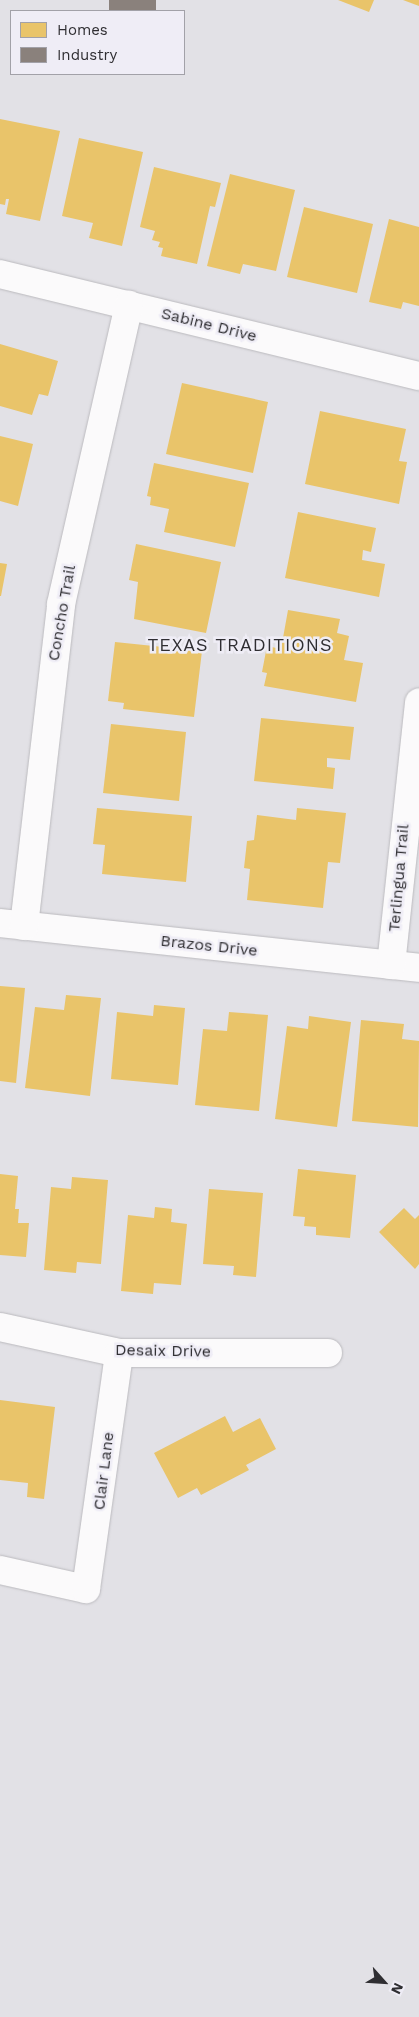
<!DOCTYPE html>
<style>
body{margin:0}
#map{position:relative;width:419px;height:2017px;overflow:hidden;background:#e2e1e6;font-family:"Work Sans",sans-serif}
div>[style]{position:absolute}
.homes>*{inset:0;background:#e9c46a}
.industry>*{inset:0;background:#8a817c}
.roads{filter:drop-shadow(0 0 1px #bbbabe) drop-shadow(0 0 1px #bbbabe)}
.minor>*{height:28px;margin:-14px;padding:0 14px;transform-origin:14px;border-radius:14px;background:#fbfafb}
span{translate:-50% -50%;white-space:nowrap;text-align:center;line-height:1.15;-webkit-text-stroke:5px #efedf6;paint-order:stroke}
.street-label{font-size:16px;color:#2f2e32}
.neighbourhood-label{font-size:18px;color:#2f2e32;letter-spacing:1px}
.legend{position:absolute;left:10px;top:10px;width:175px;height:65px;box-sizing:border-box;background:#efedf6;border:1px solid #a2a1a8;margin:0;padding:6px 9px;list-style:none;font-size:15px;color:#2f2e32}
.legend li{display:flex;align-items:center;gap:10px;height:25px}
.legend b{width:25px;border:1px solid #a2a1a8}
.north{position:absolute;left:359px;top:1957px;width:50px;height:50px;-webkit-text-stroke:4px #efedf6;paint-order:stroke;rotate:116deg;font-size:14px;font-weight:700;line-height:20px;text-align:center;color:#2f2e32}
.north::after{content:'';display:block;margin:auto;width:18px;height:22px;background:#2f2e32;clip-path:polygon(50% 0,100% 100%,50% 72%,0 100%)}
</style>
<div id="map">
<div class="homes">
<i style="clip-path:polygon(338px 0,374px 0,369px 12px)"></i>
<i style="clip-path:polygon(403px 0,419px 0,419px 6px)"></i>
<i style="clip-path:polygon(0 119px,60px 131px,40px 221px,6px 214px,9px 199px,6px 199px,5px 205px,0 204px)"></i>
<i style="clip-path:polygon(79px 138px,143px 152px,122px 246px,89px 238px,93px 223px,62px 216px)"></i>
<i style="clip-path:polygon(154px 167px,221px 183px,215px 207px,210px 206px,197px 264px,161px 256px,163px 248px,158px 247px,160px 242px,152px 240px,155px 231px,140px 227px)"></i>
<i style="clip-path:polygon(230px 174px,295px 190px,276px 271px,243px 264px,240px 274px,207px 266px)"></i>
<i style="clip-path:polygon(304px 207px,373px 224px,357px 293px,287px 277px)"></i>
<i style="clip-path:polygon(389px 219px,419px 227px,419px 306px,403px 302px,401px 309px,369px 302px)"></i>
<i style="clip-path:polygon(0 344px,58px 361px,48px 396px,39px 394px,32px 415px,0 406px)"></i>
<i style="clip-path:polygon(182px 383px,268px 402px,253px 473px,166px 454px)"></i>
<i style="clip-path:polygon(320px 411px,406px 429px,399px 461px,407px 462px,399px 504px,305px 484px)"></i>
<i style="clip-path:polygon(0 436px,33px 444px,18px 506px,0 501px)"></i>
<i style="clip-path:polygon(154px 463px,249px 483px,235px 547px,164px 532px,169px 509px,150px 505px,151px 497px,147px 496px)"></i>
<i style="clip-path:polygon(298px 512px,376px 528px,371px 552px,363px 550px,362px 560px,385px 564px,379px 597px,285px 578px)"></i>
<i style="clip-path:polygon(136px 544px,221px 562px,206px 633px,134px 619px,138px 582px,129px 580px)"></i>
<i style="clip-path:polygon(0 563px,7px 564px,1px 596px,0 596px)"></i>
<i style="clip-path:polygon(288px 610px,340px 619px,337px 633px,349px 636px,344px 660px,363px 663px,356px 702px,264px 686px,267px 673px,262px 672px,267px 646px,281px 649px)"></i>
<i style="clip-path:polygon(115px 642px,202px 651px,194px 717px,123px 709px,124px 703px,108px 701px)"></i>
<i style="clip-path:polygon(261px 718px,354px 727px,350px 760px,327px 758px,327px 767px,335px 768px,333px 789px,254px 781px)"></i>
<i style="clip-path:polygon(111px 724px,186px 732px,179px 801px,103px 793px)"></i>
<i style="clip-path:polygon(97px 808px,192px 816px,186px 882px,102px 874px,105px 845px,93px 844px)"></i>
<i style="clip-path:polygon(297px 808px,346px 813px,340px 863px,328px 862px,323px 908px,247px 900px,250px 869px,244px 868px,247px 841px,254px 840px,257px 815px,296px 820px)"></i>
<i style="clip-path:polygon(0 986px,25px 988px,16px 1083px,0 1081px)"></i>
<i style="clip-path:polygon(66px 995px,101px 998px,90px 1096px,25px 1088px,35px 1007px,64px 1010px)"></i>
<i style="clip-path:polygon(154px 1005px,185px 1008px,178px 1085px,111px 1079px,117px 1012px,153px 1016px)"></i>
<i style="clip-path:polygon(229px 1012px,268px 1015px,259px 1111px,195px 1105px,203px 1029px,227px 1031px)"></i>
<i style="clip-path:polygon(309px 1016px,351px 1022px,337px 1127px,275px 1119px,287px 1026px,308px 1029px)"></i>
<i style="clip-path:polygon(361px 1020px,404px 1024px,402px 1039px,419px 1041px,418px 1127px,352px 1121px)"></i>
<i style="clip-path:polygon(298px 1169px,356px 1175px,350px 1238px,316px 1235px,316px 1227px,304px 1226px,305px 1217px,293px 1216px)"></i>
<i style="clip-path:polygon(0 1174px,18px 1176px,15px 1209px,19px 1209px,18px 1223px,29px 1223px,26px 1257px,0 1255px)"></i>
<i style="clip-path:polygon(72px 1177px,108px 1180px,101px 1264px,77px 1262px,76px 1273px,44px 1270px,51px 1187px,71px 1189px)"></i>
<i style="clip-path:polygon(209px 1189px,263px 1193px,256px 1277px,233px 1275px,234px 1266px,203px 1264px)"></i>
<i style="clip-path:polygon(155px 1207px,172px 1209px,171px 1222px,187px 1224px,181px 1285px,154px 1283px,153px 1294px,121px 1291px,128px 1215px,154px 1218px)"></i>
<i style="clip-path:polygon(404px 1208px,415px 1219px,419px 1215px,419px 1264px,415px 1269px,379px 1232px)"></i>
<i style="clip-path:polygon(0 1400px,55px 1407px,44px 1499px,27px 1497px,28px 1483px,0 1480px)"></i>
<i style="clip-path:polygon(225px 1416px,233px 1432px,260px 1418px,276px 1449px,246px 1465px,249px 1470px,201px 1495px,197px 1488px,178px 1498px,154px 1453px)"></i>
</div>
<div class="industry">
<i style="clip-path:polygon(109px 0,156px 0,156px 11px,109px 11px)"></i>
</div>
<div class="roads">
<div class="minor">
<i style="left:0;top:274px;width:431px;rotate:13.7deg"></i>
<i style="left:0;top:923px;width:421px;rotate:6.1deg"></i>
<i style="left:24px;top:926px;width:324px;rotate:-83.4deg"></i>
<i style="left:61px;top:604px;width:307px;rotate:-77.2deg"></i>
<i style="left:391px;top:965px;width:264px;rotate:-83.9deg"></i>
<i style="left:0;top:1327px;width:122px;rotate:12.3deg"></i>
<i style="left:119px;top:1353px;width:209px"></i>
<i style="left:0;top:1570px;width:88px;rotate:12.5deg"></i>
<i style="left:86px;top:1589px;width:238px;rotate:-82deg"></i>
</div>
</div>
<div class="street-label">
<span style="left:209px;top:325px;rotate:14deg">Sabine Drive</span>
<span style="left:62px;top:613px;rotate:-80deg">Concho Trail</span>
<span style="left:399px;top:878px;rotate:-85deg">Terlingua Trail</span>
<span style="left:209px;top:946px;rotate:6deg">Brazos Drive</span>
<span style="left:163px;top:1351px;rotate:1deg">Desaix Drive</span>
<span style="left:104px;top:1471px;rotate:-83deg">Clair Lane</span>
</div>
<div class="neighbourhood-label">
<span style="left:240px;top:645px">TEXAS TRADITIONS</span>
</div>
<ul class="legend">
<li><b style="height:14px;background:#e9c46a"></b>Homes</li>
<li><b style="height:14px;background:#8a817c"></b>Industry</li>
</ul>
<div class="north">N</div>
</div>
